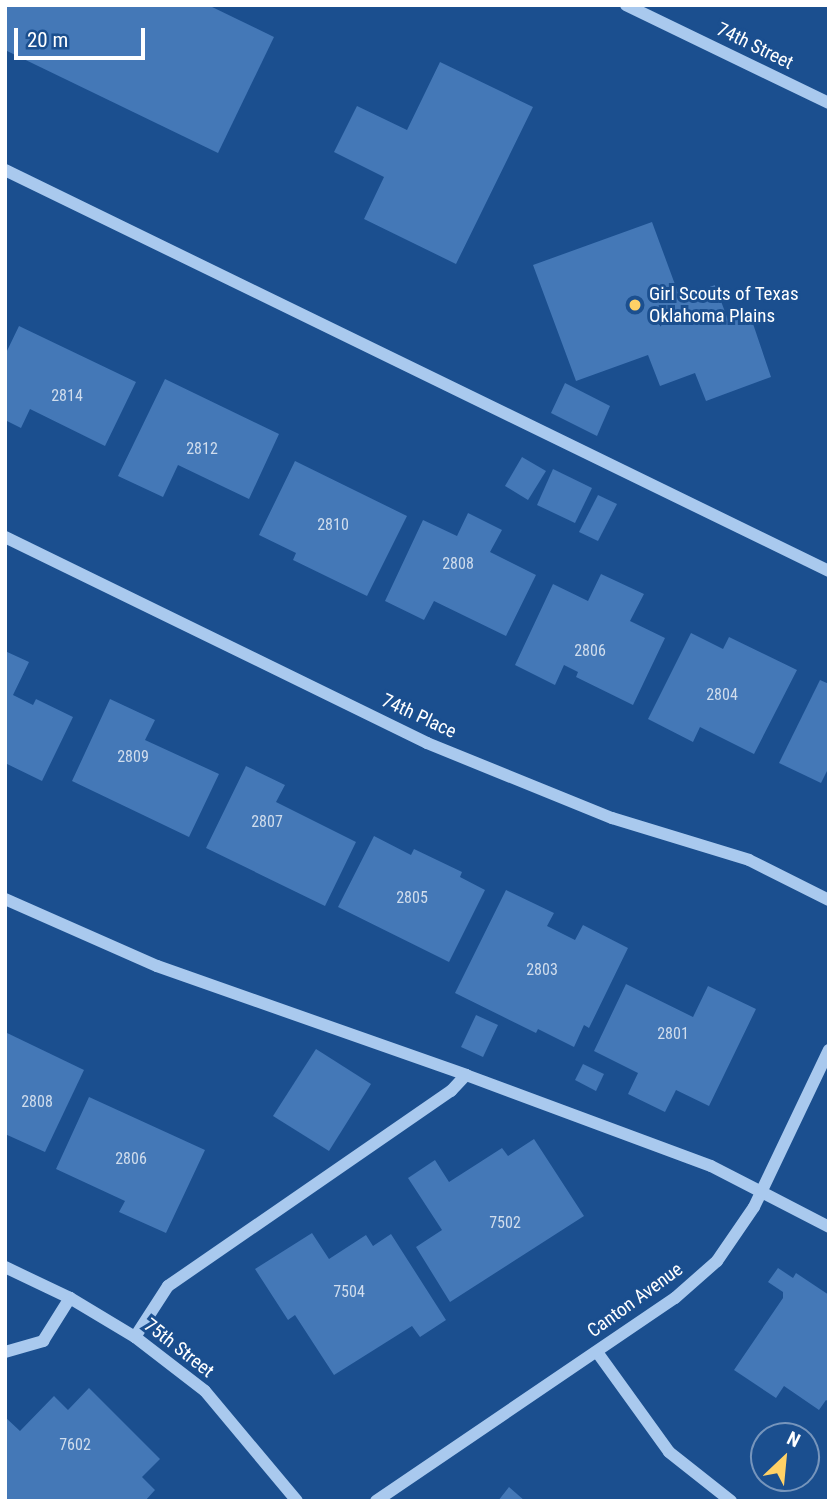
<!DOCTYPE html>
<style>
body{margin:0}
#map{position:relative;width:834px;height:1506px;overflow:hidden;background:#1b4f8f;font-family:"Roboto Condensed",sans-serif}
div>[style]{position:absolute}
.building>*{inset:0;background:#4478b7}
.minor>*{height:12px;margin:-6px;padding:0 6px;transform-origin:6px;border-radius:6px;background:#a9c9ee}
.dots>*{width:19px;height:19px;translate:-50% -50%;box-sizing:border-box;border:4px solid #1b4f8f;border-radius:50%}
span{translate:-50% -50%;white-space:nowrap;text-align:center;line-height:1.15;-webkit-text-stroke:6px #1b4f8f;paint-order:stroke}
.number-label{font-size:16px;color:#d0dded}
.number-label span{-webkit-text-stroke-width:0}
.street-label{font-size:19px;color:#fff}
.poi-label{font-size:19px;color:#fff}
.left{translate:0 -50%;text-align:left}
.frame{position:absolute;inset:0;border:7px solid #fff;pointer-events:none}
.north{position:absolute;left:750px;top:1422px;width:70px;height:70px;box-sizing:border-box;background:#1b4f8f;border:2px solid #7695bc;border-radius:50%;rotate:26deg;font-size:19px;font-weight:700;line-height:28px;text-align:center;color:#fff}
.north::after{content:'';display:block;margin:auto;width:24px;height:32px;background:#ffd166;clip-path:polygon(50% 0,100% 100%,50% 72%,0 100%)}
.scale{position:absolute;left:14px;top:28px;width:131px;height:32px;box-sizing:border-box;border:4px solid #fff;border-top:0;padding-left:9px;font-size:21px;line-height:24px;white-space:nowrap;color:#fff;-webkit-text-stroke:5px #1b4f8f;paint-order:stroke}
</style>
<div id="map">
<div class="building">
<i style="clip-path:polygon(5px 5px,208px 5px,274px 37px,218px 153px,5px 50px)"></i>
<i style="clip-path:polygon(440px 62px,533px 107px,456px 264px,364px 219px,384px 177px,334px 152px,357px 106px,407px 130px)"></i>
<i style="clip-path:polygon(652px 222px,680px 298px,715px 285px,728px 320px,749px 312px,771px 377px,706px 401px,695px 373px,660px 386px,648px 355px,576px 381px,533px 265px)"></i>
<i style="clip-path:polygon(19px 326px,136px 382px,105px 446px,30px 409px,21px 428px,5px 420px,5px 355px)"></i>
<i style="clip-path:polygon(165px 379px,279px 434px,249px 499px,178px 465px,163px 497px,118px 476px)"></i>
<i style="clip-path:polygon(565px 383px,610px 406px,597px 436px,551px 413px)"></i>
<i style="clip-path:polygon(522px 457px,546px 471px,528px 500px,505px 486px)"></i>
<i style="clip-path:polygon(295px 461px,407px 516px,367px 596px,293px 560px,296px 553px,259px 535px)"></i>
<i style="clip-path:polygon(553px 469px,592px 488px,575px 523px,537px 505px)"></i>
<i style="clip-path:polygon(598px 495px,617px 504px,598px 541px,579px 532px)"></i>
<i style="clip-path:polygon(468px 513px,502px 530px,490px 552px,536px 575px,506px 636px,434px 601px,424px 620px,385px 601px,423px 520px,457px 536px)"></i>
<i style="clip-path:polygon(601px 574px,644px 594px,630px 621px,665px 638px,633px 705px,576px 677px,578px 672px,564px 665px,555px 685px,515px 665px,553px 584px,588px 601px)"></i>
<i style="clip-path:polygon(691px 633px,723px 649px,729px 637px,797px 670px,754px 754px,700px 727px,693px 742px,648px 719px)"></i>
<i style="clip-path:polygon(5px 651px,29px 662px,13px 695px,33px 705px,36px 699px,73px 717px,42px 781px,5px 763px)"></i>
<i style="clip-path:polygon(820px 680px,829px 684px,829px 767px,821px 783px,779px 763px)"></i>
<i style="clip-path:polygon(110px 699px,155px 720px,145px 740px,219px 774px,189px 837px,72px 781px)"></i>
<i style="clip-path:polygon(246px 766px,285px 785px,276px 802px,356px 842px,325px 906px,206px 848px)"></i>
<i style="clip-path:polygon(374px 836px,411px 855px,414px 849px,462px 872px,460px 877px,485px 890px,449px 962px,338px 907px)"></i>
<i style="clip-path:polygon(506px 890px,554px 913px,547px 926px,575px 940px,583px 925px,628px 948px,589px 1028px,584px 1025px,574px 1047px,538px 1029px,536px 1033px,455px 993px)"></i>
<i style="clip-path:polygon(626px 984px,693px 1017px,708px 986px,756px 1009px,709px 1106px,676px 1090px,665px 1112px,628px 1094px,638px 1073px,594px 1051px)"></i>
<i style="clip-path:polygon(476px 1015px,498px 1025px,483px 1057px,461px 1047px)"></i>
<i style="clip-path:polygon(5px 1032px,84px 1070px,45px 1152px,5px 1134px)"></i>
<i style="clip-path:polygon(316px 1049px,371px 1084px,329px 1151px,273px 1116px)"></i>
<i style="clip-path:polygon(583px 1064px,604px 1074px,596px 1091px,575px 1080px)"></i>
<i style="clip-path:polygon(89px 1097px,205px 1150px,166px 1233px,119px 1212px,125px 1201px,56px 1169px)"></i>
<i style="clip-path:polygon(534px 1139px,584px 1216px,450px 1302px,416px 1247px,442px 1230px,408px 1178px,435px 1160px,449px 1182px,502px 1148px,508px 1156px)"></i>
<i style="clip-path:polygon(312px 1233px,329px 1259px,366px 1235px,373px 1246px,391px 1234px,446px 1320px,420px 1337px,412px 1326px,334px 1375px,295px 1315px,288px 1320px,255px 1269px)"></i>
<i style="clip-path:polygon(778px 1268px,793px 1278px,796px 1273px,829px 1295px,829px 1402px,826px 1400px,819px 1410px,784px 1386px,776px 1398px,734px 1370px,783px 1298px,783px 1292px,768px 1282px)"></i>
<i style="clip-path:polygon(89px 1388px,160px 1459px,142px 1477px,155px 1490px,145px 1501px,5px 1501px,5px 1417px,20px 1431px,54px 1396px,68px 1410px)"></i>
<i style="clip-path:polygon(509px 1487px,525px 1501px,498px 1501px)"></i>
</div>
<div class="minor">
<i style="left:626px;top:5px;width:225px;rotate:25.8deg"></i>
<i style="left:5px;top:170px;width:916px;rotate:25.95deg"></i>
<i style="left:5px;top:537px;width:470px;rotate:26deg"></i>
<i style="left:427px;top:743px;width:200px;rotate:22.1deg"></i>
<i style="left:612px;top:818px;width:143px;rotate:17deg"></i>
<i style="left:749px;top:860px;width:89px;rotate:26.6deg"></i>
<i style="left:5px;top:899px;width:166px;rotate:23.8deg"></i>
<i style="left:157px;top:966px;width:328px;rotate:19.4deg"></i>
<i style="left:466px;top:1075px;width:261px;rotate:20.4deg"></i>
<i style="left:711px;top:1166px;width:133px;rotate:27.3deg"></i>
<i style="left:5px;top:1267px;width:72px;rotate:25.5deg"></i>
<i style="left:70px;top:1298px;width:76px;rotate:31deg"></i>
<i style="left:135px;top:1337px;width:88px;rotate:37.6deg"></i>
<i style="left:205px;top:1391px;width:143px;rotate:50.1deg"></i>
<i style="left:135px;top:1337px;width:61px;rotate:-57.1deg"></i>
<i style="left:168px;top:1286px;width:344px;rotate:-34.6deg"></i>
<i style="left:451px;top:1091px;width:22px;rotate:-47deg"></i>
<i style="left:5px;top:1352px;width:40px;rotate:-16deg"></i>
<i style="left:43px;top:1341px;width:51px;rotate:-57.9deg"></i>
<i style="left:597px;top:1352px;width:123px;rotate:54.2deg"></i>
<i style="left:669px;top:1452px;width:79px;rotate:38.3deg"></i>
<i style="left:376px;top:1501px;width:361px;rotate:-34.2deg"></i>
<i style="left:675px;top:1298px;width:56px;rotate:-41.4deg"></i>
<i style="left:717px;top:1261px;width:65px;rotate:-55.6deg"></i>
<i style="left:754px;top:1207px;width:174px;rotate:-64.5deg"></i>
</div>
<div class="dots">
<i style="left:635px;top:305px;background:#ffd166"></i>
</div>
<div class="number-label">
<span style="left:67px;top:396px">2814</span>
<span style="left:202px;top:449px">2812</span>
<span style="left:333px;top:525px">2810</span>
<span style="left:458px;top:564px">2808</span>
<span style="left:590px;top:651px">2806</span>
<span style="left:722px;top:695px">2804</span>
<span style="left:133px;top:757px">2809</span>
<span style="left:267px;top:822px">2807</span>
<span style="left:412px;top:898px">2805</span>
<span style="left:542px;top:970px">2803</span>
<span style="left:673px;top:1034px">2801</span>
<span style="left:37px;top:1102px">2808</span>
<span style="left:131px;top:1159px">2806</span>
<span style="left:505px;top:1223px">7502</span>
<span style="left:349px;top:1292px">7504</span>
<span style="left:75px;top:1445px">7602</span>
</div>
<div class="street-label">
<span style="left:755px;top:46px;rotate:26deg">74th Street</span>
<span style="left:419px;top:716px;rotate:25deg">74th Place</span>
<span style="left:635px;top:1300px;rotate:-36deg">Canton Avenue</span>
<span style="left:179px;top:1348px;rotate:38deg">75th Street</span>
</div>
<div class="poi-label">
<span class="left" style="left:649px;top:305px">Girl Scouts of Texas<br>Oklahoma Plains</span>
</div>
<div class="frame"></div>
<div class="north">N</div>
<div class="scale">20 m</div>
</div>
